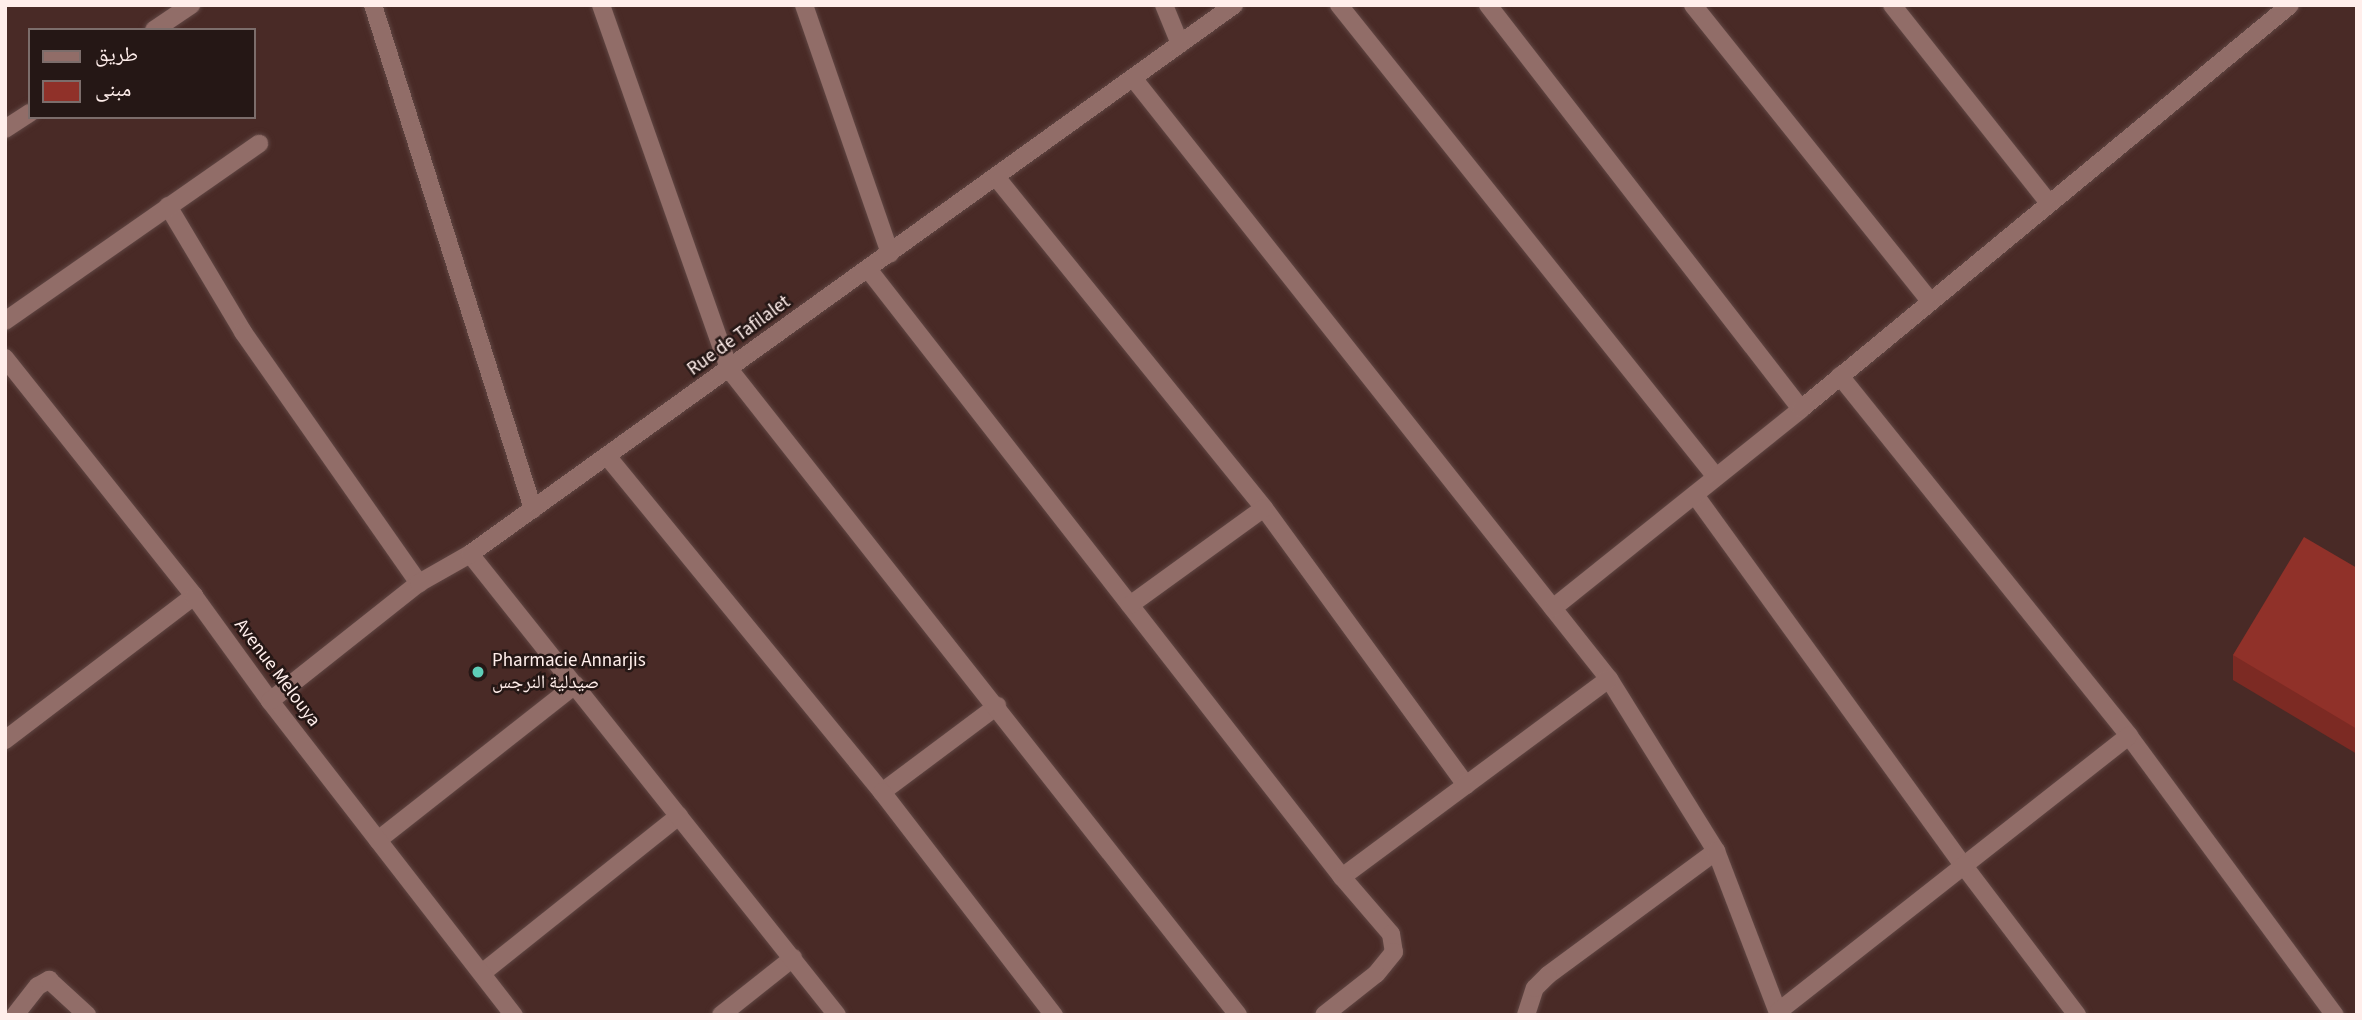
<!DOCTYPE html>
<meta charset="utf-8">
<style>
body{margin:0}
#map{position:relative;width:2362px;height:1020px;overflow:hidden;background:#492a26;font-family:"Source Sans 3","Noto Naskh Arabic",sans-serif}
div>[style]{position:absolute}
.roads{filter:drop-shadow(0 0 2px #604643) drop-shadow(0 0 2px #604643)}
.lane>*{height:18px;margin:-9px;padding:0 9px;transform-origin:9px;border-radius:9px;background:#916d68}
.street>*{height:18px;margin:-9px;padding:0 9px;transform-origin:9px;border-radius:9px;background:#916d68}
.wall>*{inset:0;background:#7c2a23}
.building>*{inset:0;background:#903129}
.dots>*{width:19px;height:19px;translate:-50% -50%;box-sizing:border-box;border:4px solid #251715;border-radius:50%}
span{translate:-50% -50%;white-space:nowrap;text-align:center;line-height:1.15;-webkit-text-stroke:5px #251715;paint-order:stroke}
.street-label{font-size:19px;color:#ffeeeb}
.poi-label{font-size:19px;color:#ffeeeb}
.left{translate:0 -50%;text-align:left}
.frame{position:absolute;inset:0;border:7px solid #ffeeeb;pointer-events:none}
.legend{position:absolute;left:28px;top:28px;width:228px;height:91px;box-sizing:border-box;background:#251715;border:2px solid #7c6d6b;margin:0;padding:9px 12px;list-style:none;font-size:21px;color:#ffeeeb}
.legend li{display:flex;align-items:center;gap:14px;height:35px}
.legend b{width:35px;border:2px solid #7c6d6b}
</style>
<div id="map">
<div class="roads">
<div class="lane">
<i style="left:373px;top:5px;width:529px;rotate:72.39deg"></i>
<i style="left:601px;top:5px;width:386px;rotate:70.6deg"></i>
<i style="left:804px;top:5px;width:263px;rotate:70.9deg"></i>
<i style="left:1164px;top:5px;width:42px;rotate:67.7deg"></i>
<i style="left:1892px;top:5px;width:251px;rotate:51.6deg"></i>
<i style="left:154px;top:30px;width:45px;rotate:-34deg"></i>
<i style="left:5px;top:129px;width:30px;rotate:-33deg"></i>
<i style="left:168px;top:206px;width:147px;rotate:59.2deg"></i>
<i style="left:243px;top:332px;width:307px;rotate:55deg"></i>
<i style="left:5px;top:321px;width:310px;rotate:-34.9deg"></i>
<i style="left:1840px;top:376px;width:462px;rotate:51.2deg"></i>
<i style="left:2129px;top:736px;width:347px;rotate:53.6deg"></i>
<i style="left:5px;top:740px;width:238px;rotate:-37.3deg"></i>
<i style="left:882px;top:792px;width:144px;rotate:-36.8deg"></i>
<i style="left:378px;top:840px;width:251px;rotate:-38.2deg"></i>
<i style="left:482px;top:973px;width:252px;rotate:-38.6deg"></i>
<i style="left:1548px;top:975px;width:209px;rotate:-36.4deg"></i>
<i style="left:15px;top:1015px;width:37px;rotate:-52deg"></i>
<i style="left:38px;top:986px;width:13px;rotate:-29deg"></i>
<i style="left:49px;top:980px;width:52px;rotate:42.6deg"></i>
<i style="left:721px;top:1015px;width:92px;rotate:-38.4deg"></i>
</div>
<div class="street">
<i style="left:1339px;top:5px;width:604px;rotate:51.38deg"></i>
<i style="left:1488px;top:5px;width:511px;rotate:52.23deg"></i>
<i style="left:1693px;top:5px;width:378px;rotate:51.3deg"></i>
<i style="left:1133px;top:78px;width:767px;rotate:51.62deg"></i>
<i style="left:1609px;top:679px;width:203px;rotate:58.1deg"></i>
<i style="left:1716px;top:851px;width:176px;rotate:69deg"></i>
<i style="left:996px;top:177px;width:426px;rotate:51deg"></i>
<i style="left:1264px;top:508px;width:343px;rotate:53.9deg"></i>
<i style="left:868px;top:269px;width:771px;rotate:52.06deg"></i>
<i style="left:1342px;top:877px;width:75px;rotate:49.3deg"></i>
<i style="left:1391px;top:934px;width:18px;rotate:81deg"></i>
<i style="left:1394px;top:952px;width:28px;rotate:129deg"></i>
<i style="left:1376px;top:974px;width:66px;rotate:141.7deg"></i>
<i style="left:5px;top:358px;width:304px;rotate:51.5deg"></i>
<i style="left:194px;top:596px;width:130px;rotate:54.1deg"></i>
<i style="left:270px;top:701px;width:398px;rotate:52.2deg"></i>
<i style="left:729px;top:369px;width:822px;rotate:51.76deg"></i>
<i style="left:607px;top:456px;width:434px;rotate:50.7deg"></i>
<i style="left:882px;top:792px;width:282px;rotate:52.4deg"></i>
<i style="left:1695px;top:495px;width:458px;rotate:54.1deg"></i>
<i style="left:1964px;top:866px;width:187px;rotate:52.8deg"></i>
<i style="left:470px;top:554px;width:589px;rotate:51.48deg"></i>
<i style="left:1130px;top:605px;width:165px;rotate:-35.9deg"></i>
<i style="left:1553px;top:608px;width:318px;rotate:-38.7deg"></i>
<i style="left:1801px;top:409px;width:634px;rotate:-39.56deg"></i>
<i style="left:270px;top:701px;width:190px;rotate:-38.4deg"></i>
<i style="left:419px;top:583px;width:59px;rotate:-29.6deg"></i>
<i style="left:470px;top:554px;width:941px;rotate:-35.7deg"></i>
<i style="left:1342px;top:877px;width:332px;rotate:-36.6deg"></i>
<i style="left:1779px;top:1011px;width:445px;rotate:-38.2deg"></i>
<i style="left:1526px;top:1015px;width:28px;rotate:-72deg"></i>
<i style="left:1535px;top:988px;width:18px;rotate:-45deg"></i>
</div>
</div>
<div class="wall">
<i style="clip-path:polygon(2357px 568px,2357px 754px,2233px 680px,2233px 655px)"></i>
</div>
<div class="building">
<i style="clip-path:polygon(2304px 537px,2357px 568px,2357px 729px,2233px 655px)"></i>
</div>
<div class="dots">
<i style="left:478px;top:672px;background:#5eceb8"></i>
</div>
<div class="street-label">
<span style="left:739px;top:336px;rotate:-36deg">Rue de Tafilalet</span>
<span style="left:277px;top:673px;rotate:53deg">Avenue Melouya</span>
</div>
<div class="poi-label">
<span class="left" style="left:492px;top:672px">Pharmacie Annarjis<br>صيدلية النرجس</span>
</div>
<div class="frame"></div>
<ul class="legend">
<li><b style="height:9px;background:#916d68"></b>طريق</li>
<li><b style="height:19px;background:#903129"></b>مبنى</li>
</ul>
</div>
